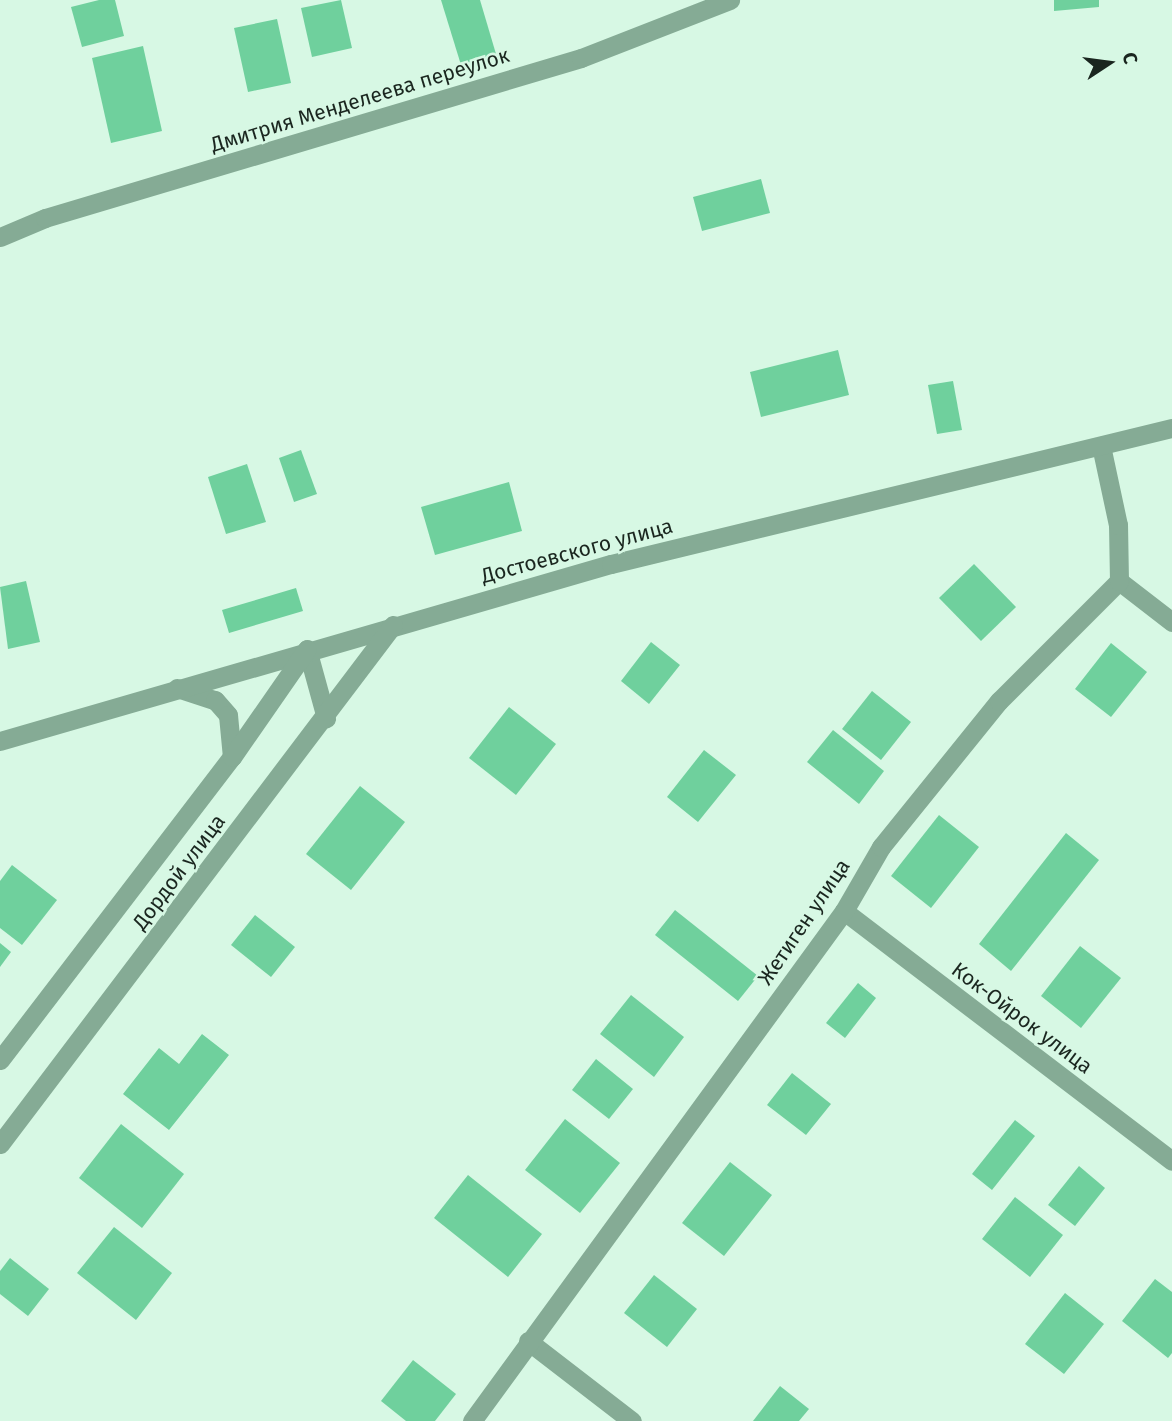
<!DOCTYPE html>
<meta charset="utf-8">
<style>
body{margin:0}
#map{position:relative;width:1172px;height:1421px;overflow:hidden;background:#d7f8e4;font-family:"Fira Sans",sans-serif}
div>[style]{position:absolute}
.building>*{inset:0;background:#6fd09d}
.minor>*{height:19px;margin:-9.5px;padding:0 9.5px;transform-origin:9.5px;border-radius:9.5px;background:#85ab95}
.tertiary>*{height:19px;margin:-9.5px;padding:0 9.5px;transform-origin:9.5px;border-radius:9.5px;background:#85ab95}
span{translate:-50% -50%;white-space:nowrap;text-align:center;line-height:1.15;-webkit-text-stroke:5px #d7f8e4;paint-order:stroke}
.street-label{font-size:21px;color:#1a261f}
.north{position:absolute;left:1074px;top:28px;width:70px;height:70px;-webkit-text-stroke:5px #d7f8e4;paint-order:stroke;rotate:77deg;font-size:19px;font-weight:700;line-height:28px;text-align:center;color:#1a261f}
.north::after{content:'';display:block;margin:auto;width:24px;height:32px;background:#1a261f;clip-path:polygon(50% 0,100% 100%,50% 72%,0 100%)}
</style>
<div id="map">
<div class="building">
<i style="clip-path:polygon(99px 0,115px 0,124px 36px,82px 47px,71px 7px)"></i>
<i style="clip-path:polygon(341px 0,352px 48px,312px 57px,301px 8px)"></i>
<i style="clip-path:polygon(441px 0,480px 0,496px 54px,461px 65px)"></i>
<i style="clip-path:polygon(1054px 0,1099px 0,1099px 7px,1054px 11px)"></i>
<i style="clip-path:polygon(277px 19px,291px 83px,248px 92px,234px 28px)"></i>
<i style="clip-path:polygon(143px 46px,162px 131px,111px 143px,92px 58px)"></i>
<i style="clip-path:polygon(761px 179px,770px 213px,702px 231px,693px 197px)"></i>
<i style="clip-path:polygon(838px 350px,849px 395px,761px 417px,750px 372px)"></i>
<i style="clip-path:polygon(953px 381px,962px 430px,937px 434px,928px 385px)"></i>
<i style="clip-path:polygon(301px 450px,317px 494px,294px 502px,279px 458px)"></i>
<i style="clip-path:polygon(247px 464px,266px 522px,226px 534px,208px 477px)"></i>
<i style="clip-path:polygon(509px 482px,522px 531px,435px 555px,421px 507px)"></i>
<i style="clip-path:polygon(974px 564px,1016px 607px,981px 641px,939px 598px)"></i>
<i style="clip-path:polygon(26px 581px,40px 642px,8px 649px,0 587px)"></i>
<i style="clip-path:polygon(296px 588px,303px 611px,229px 633px,222px 610px)"></i>
<i style="clip-path:polygon(651px 642px,680px 665px,649px 704px,621px 681px)"></i>
<i style="clip-path:polygon(1111px 643px,1147px 672px,1111px 717px,1075px 689px)"></i>
<i style="clip-path:polygon(872px 691px,911px 722px,881px 760px,842px 729px)"></i>
<i style="clip-path:polygon(509px 707px,556px 744px,516px 795px,469px 758px)"></i>
<i style="clip-path:polygon(833px 730px,884px 771px,859px 804px,807px 762px)"></i>
<i style="clip-path:polygon(704px 750px,736px 775px,698px 822px,667px 797px)"></i>
<i style="clip-path:polygon(360px 786px,405px 822px,351px 890px,306px 854px)"></i>
<i style="clip-path:polygon(939px 815px,979px 847px,931px 908px,891px 876px)"></i>
<i style="clip-path:polygon(1066px 833px,1099px 860px,1011px 971px,979px 944px)"></i>
<i style="clip-path:polygon(12px 865px,57px 900px,22px 945px,0 928px,0 881px)"></i>
<i style="clip-path:polygon(675px 910px,758px 976px,738px 1001px,655px 935px)"></i>
<i style="clip-path:polygon(255px 915px,295px 947px,271px 977px,231px 945px)"></i>
<i style="clip-path:polygon(0 943px,11px 952px,0 967px)"></i>
<i style="clip-path:polygon(1080px 946px,1121px 978px,1081px 1028px,1041px 996px)"></i>
<i style="clip-path:polygon(858px 983px,876px 998px,845px 1038px,826px 1023px)"></i>
<i style="clip-path:polygon(631px 995px,684px 1037px,654px 1077px,600px 1034px)"></i>
<i style="clip-path:polygon(202px 1034px,229px 1055px,169px 1130px,123px 1094px,159px 1048px,179px 1064px)"></i>
<i style="clip-path:polygon(596px 1059px,633px 1089px,609px 1119px,572px 1090px)"></i>
<i style="clip-path:polygon(792px 1073px,831px 1104px,806px 1135px,767px 1105px)"></i>
<i style="clip-path:polygon(565px 1119px,620px 1163px,580px 1213px,525px 1170px)"></i>
<i style="clip-path:polygon(1015px 1120px,1035px 1136px,992px 1190px,972px 1174px)"></i>
<i style="clip-path:polygon(121px 1124px,184px 1174px,142px 1228px,79px 1178px)"></i>
<i style="clip-path:polygon(730px 1162px,772px 1195px,724px 1256px,682px 1223px)"></i>
<i style="clip-path:polygon(1079px 1166px,1105px 1188px,1075px 1226px,1048px 1205px)"></i>
<i style="clip-path:polygon(468px 1175px,542px 1234px,508px 1277px,434px 1218px)"></i>
<i style="clip-path:polygon(1015px 1197px,1063px 1235px,1030px 1277px,982px 1239px)"></i>
<i style="clip-path:polygon(114px 1227px,172px 1273px,136px 1320px,77px 1273px)"></i>
<i style="clip-path:polygon(10px 1258px,49px 1289px,28px 1316px,0 1294px,0 1271px)"></i>
<i style="clip-path:polygon(654px 1275px,697px 1309px,667px 1347px,624px 1313px)"></i>
<i style="clip-path:polygon(1155px 1279px,1172px 1292px,1172px 1353px,1168px 1358px,1122px 1321px)"></i>
<i style="clip-path:polygon(1065px 1293px,1104px 1324px,1064px 1374px,1025px 1344px)"></i>
<i style="clip-path:polygon(413px 1360px,456px 1394px,435px 1421px,406px 1421px,381px 1401px)"></i>
<i style="clip-path:polygon(780px 1386px,809px 1409px,799px 1421px,753px 1421px)"></i>
</div>
<div class="minor">
<i style="left:0;top:237px;width:49px;rotate:-22.9deg"></i>
<i style="left:45px;top:218px;width:559px;rotate:-16.62deg"></i>
<i style="left:581px;top:58px;width:160px;rotate:-21.3deg"></i>
<i style="left:1119px;top:581px;width:67px;rotate:37.7deg"></i>
<i style="left:844px;top:911px;width:412px;rotate:37.3deg"></i>
<i style="left:528px;top:1341px;width:131px;rotate:37.6deg"></i>
<i style="left:472px;top:1421px;width:631px;rotate:-53.89deg"></i>
<i style="left:844px;top:911px;width:74px;rotate:-60deg"></i>
<i style="left:881px;top:847px;width:188px;rotate:-51.1deg"></i>
<i style="left:999px;top:701px;width:170px;rotate:-45deg"></i>
<i style="left:1119px;top:581px;width:56px;rotate:-91deg"></i>
<i style="left:1118px;top:525px;width:81px;rotate:-102.1deg"></i>
</div>
<div class="tertiary">
<i style="left:307px;top:649px;width:72px;rotate:74.6deg"></i>
<i style="left:177px;top:688px;width:40px;rotate:18deg"></i>
<i style="left:215px;top:700px;width:20px;rotate:49deg"></i>
<i style="left:228px;top:715px;width:42px;rotate:84.6deg"></i>
<i style="left:0;top:741px;width:636px;rotate:-16.16deg"></i>
<i style="left:611px;top:564px;width:577px;rotate:-13.63deg"></i>
<i style="left:0;top:1060px;width:382px;rotate:-52.6deg"></i>
<i style="left:232px;top:757px;width:131px;rotate:-55.2deg"></i>
<i style="left:0;top:1144px;width:651px;rotate:-52.87deg"></i>
</div>
<div class="street-label">
<span style="left:360px;top:100px;rotate:-17deg">Дмитрия Менделеева переулок</span>
<span style="left:577px;top:551px;rotate:-15deg">Достоевского улица</span>
<span style="left:179px;top:872px;rotate:-53deg">Дордой улица</span>
<span style="left:804px;top:922px;rotate:-56deg">Жетиген улица</span>
<span style="left:1022px;top:1018px;rotate:37deg">Кок-Ойрок улица</span>
</div>
<div class="north">С</div>
</div>
